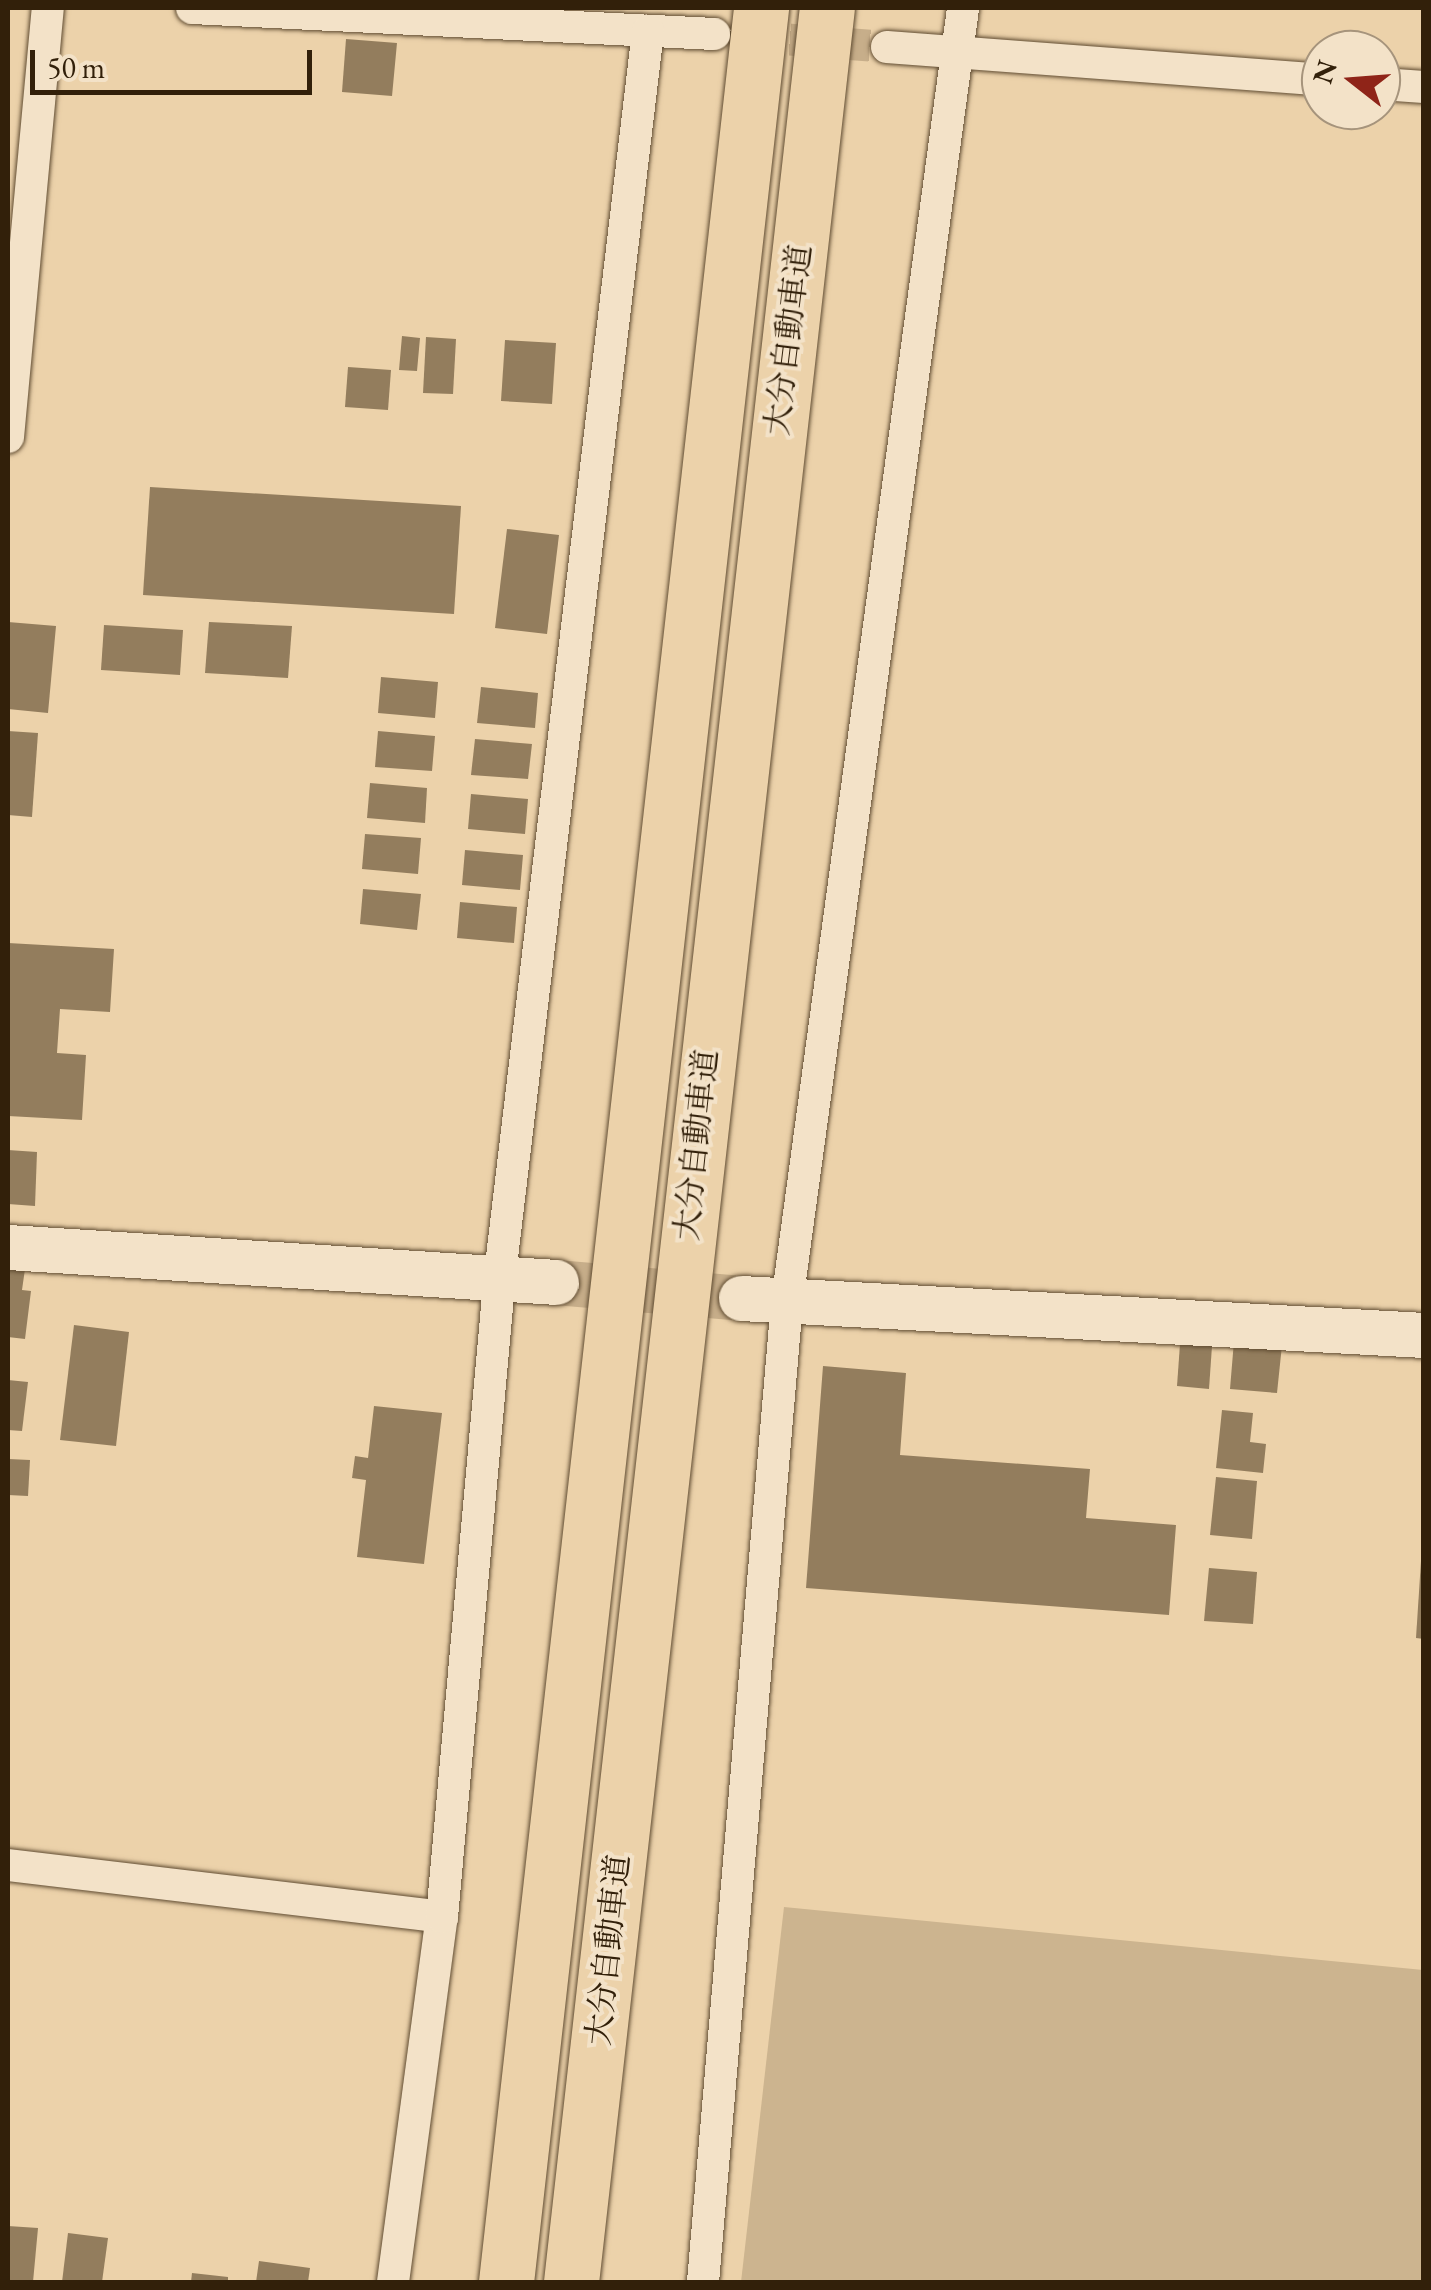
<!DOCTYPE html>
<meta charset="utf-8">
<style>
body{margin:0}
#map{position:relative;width:1431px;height:2290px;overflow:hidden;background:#ecd2aa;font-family:"EB Garamond","Noto Serif JP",serif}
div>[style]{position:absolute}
.green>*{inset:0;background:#ccb48f}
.building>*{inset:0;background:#937d5d}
.street-tunnel>*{height:32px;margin-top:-16px;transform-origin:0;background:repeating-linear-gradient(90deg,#c7ae8a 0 32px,transparent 0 48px)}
.secondary-tunnel>*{height:45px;margin-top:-22.5px;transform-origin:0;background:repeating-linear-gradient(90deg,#c7ae8a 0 45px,transparent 0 67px)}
.roads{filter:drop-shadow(0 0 2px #604c32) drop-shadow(0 0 2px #604c32)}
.street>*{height:32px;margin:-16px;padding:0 16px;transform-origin:16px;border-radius:16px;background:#f3e2c8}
.secondary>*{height:45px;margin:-22.5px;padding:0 22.5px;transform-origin:22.5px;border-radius:22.5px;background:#f3e2c8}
.highway>*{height:55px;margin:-27.5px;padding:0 27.5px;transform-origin:27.5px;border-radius:27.5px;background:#ecd2aa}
span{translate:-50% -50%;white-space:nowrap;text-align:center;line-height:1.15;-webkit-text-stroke:8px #f3e2c8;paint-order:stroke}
.street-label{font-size:32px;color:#32200a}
.frame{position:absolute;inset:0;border:10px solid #32200a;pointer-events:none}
.north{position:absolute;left:1301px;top:30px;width:100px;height:100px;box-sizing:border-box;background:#f3e2c8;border:2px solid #a6947c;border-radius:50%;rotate:287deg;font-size:28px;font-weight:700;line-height:40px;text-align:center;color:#32200a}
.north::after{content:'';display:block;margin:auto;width:35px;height:45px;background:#8f2418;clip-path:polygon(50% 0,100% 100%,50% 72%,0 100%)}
.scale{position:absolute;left:30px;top:50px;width:282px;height:45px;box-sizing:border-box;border:5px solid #32200a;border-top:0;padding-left:12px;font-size:30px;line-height:35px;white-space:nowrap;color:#32200a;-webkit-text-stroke:8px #f3e2c8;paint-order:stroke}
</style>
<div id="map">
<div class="green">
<i style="clip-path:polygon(784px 1907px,1423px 1970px,1423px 2282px,741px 2282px)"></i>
</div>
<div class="building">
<i style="clip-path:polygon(346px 39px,397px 43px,392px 96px,342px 92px)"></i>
<i style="clip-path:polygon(402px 336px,420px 338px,417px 371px,399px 370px)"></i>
<i style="clip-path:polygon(426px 337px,456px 339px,453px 394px,423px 393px)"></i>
<i style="clip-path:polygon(505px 340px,556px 343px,552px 404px,501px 401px)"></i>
<i style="clip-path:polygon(348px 367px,391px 370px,388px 410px,345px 407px)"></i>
<i style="clip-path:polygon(150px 487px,461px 506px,454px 614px,143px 595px)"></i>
<i style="clip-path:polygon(507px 529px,559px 535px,547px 634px,495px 628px)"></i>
<i style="clip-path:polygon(8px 622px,56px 626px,48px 713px,8px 709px)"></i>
<i style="clip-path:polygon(209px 622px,292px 626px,288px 678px,205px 673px)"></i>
<i style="clip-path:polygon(104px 625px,183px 630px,180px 675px,101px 670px)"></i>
<i style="clip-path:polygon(381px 677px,438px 682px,435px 718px,378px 713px)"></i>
<i style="clip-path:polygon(481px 687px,538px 693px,535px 728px,477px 723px)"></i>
<i style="clip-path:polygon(8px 731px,38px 733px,32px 817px,8px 815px)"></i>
<i style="clip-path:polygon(378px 731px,435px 736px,432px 771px,375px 767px)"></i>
<i style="clip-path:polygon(475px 739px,532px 744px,528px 779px,471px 775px)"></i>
<i style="clip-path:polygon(370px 783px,427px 788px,425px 823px,367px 818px)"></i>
<i style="clip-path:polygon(471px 794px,528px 799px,525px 834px,468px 829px)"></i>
<i style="clip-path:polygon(365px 834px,421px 838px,418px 874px,362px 869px)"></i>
<i style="clip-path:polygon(465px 850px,523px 855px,520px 890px,462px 885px)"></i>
<i style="clip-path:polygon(363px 889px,421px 894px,417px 930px,360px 924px)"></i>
<i style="clip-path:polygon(460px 902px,517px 907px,514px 943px,457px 938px)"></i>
<i style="clip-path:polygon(8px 943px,114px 949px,110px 1012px,60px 1009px,57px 1053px,86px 1055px,82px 1120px,8px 1116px)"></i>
<i style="clip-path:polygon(8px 1150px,37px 1152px,35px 1206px,8px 1204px)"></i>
<i style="clip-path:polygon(8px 1267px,25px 1269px,22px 1290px,31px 1291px,25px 1339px,8px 1337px)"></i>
<i style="clip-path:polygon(74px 1325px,129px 1332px,116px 1446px,60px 1440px)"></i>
<i style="clip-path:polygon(1234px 1341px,1282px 1345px,1277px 1393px,1230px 1389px)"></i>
<i style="clip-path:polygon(1180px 1344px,1212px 1346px,1209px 1389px,1177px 1386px)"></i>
<i style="clip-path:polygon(823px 1366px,906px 1373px,900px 1455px,1090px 1469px,1086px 1518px,1176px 1525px,1169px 1615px,806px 1588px)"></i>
<i style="clip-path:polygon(8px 1380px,28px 1382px,22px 1431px,8px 1430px)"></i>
<i style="clip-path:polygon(374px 1406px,442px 1413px,424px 1564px,357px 1557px,366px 1480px,352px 1478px,355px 1456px,368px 1458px)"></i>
<i style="clip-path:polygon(1222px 1410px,1253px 1413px,1250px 1442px,1266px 1444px,1263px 1473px,1216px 1468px)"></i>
<i style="clip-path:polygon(8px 1459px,30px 1460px,28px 1496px,8px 1495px)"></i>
<i style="clip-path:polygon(1216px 1477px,1257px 1481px,1252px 1539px,1210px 1535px)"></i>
<i style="clip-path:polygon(1421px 1561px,1424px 1561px,1424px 1639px,1416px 1638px)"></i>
<i style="clip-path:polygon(1209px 1568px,1257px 1572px,1253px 1624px,1204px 1621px)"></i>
<i style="clip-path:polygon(8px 2226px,38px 2228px,33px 2282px,8px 2282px)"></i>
<i style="clip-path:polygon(68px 2233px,108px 2238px,102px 2282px,62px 2282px)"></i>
<i style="clip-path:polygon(259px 2261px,310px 2268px,308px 2282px,256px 2282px)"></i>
<i style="clip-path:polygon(192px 2273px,228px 2277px,228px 2282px,191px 2282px)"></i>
</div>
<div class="street-tunnel">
<i style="left:742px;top:36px;width:145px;rotate:4.3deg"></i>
</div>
<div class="secondary-tunnel">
<i style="left:556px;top:1282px;width:186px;rotate:4.9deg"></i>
</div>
<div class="roads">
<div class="street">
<i style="left:192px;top:8px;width:523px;rotate:2.85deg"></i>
<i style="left:887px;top:47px;width:435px;rotate:4.3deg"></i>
<i style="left:1381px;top:84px;width:43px;rotate:4deg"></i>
<i style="left:8px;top:437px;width:431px;rotate:-84.7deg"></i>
<i style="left:8px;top:1865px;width:437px;rotate:6.8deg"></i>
<i style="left:393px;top:2282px;width:368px;rotate:-82.4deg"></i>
<i style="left:442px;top:1917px;width:646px;rotate:-84.85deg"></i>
<i style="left:500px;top:1274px;width:1252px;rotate:-83.21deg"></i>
<i style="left:703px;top:2282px;width:984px;rotate:-85.1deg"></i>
<i style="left:787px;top:1302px;width:1306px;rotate:-82.25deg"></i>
</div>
<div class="secondary">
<i style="left:8px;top:1247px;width:549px;rotate:3.65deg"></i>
<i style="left:741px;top:1298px;width:684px;rotate:3.1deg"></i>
</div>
<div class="highway">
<i style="left:506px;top:2282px;width:2288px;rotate:-83.6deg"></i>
<i style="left:571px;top:2282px;width:2288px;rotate:-83.58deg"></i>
</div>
</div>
<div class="street-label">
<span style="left:788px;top:340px;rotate:-83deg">大分自動車道</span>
<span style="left:696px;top:1145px;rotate:-84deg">大分自動車道</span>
<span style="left:608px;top:1950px;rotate:-84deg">大分自動車道</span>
</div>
<div class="frame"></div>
<div class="north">N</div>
<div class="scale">50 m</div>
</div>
